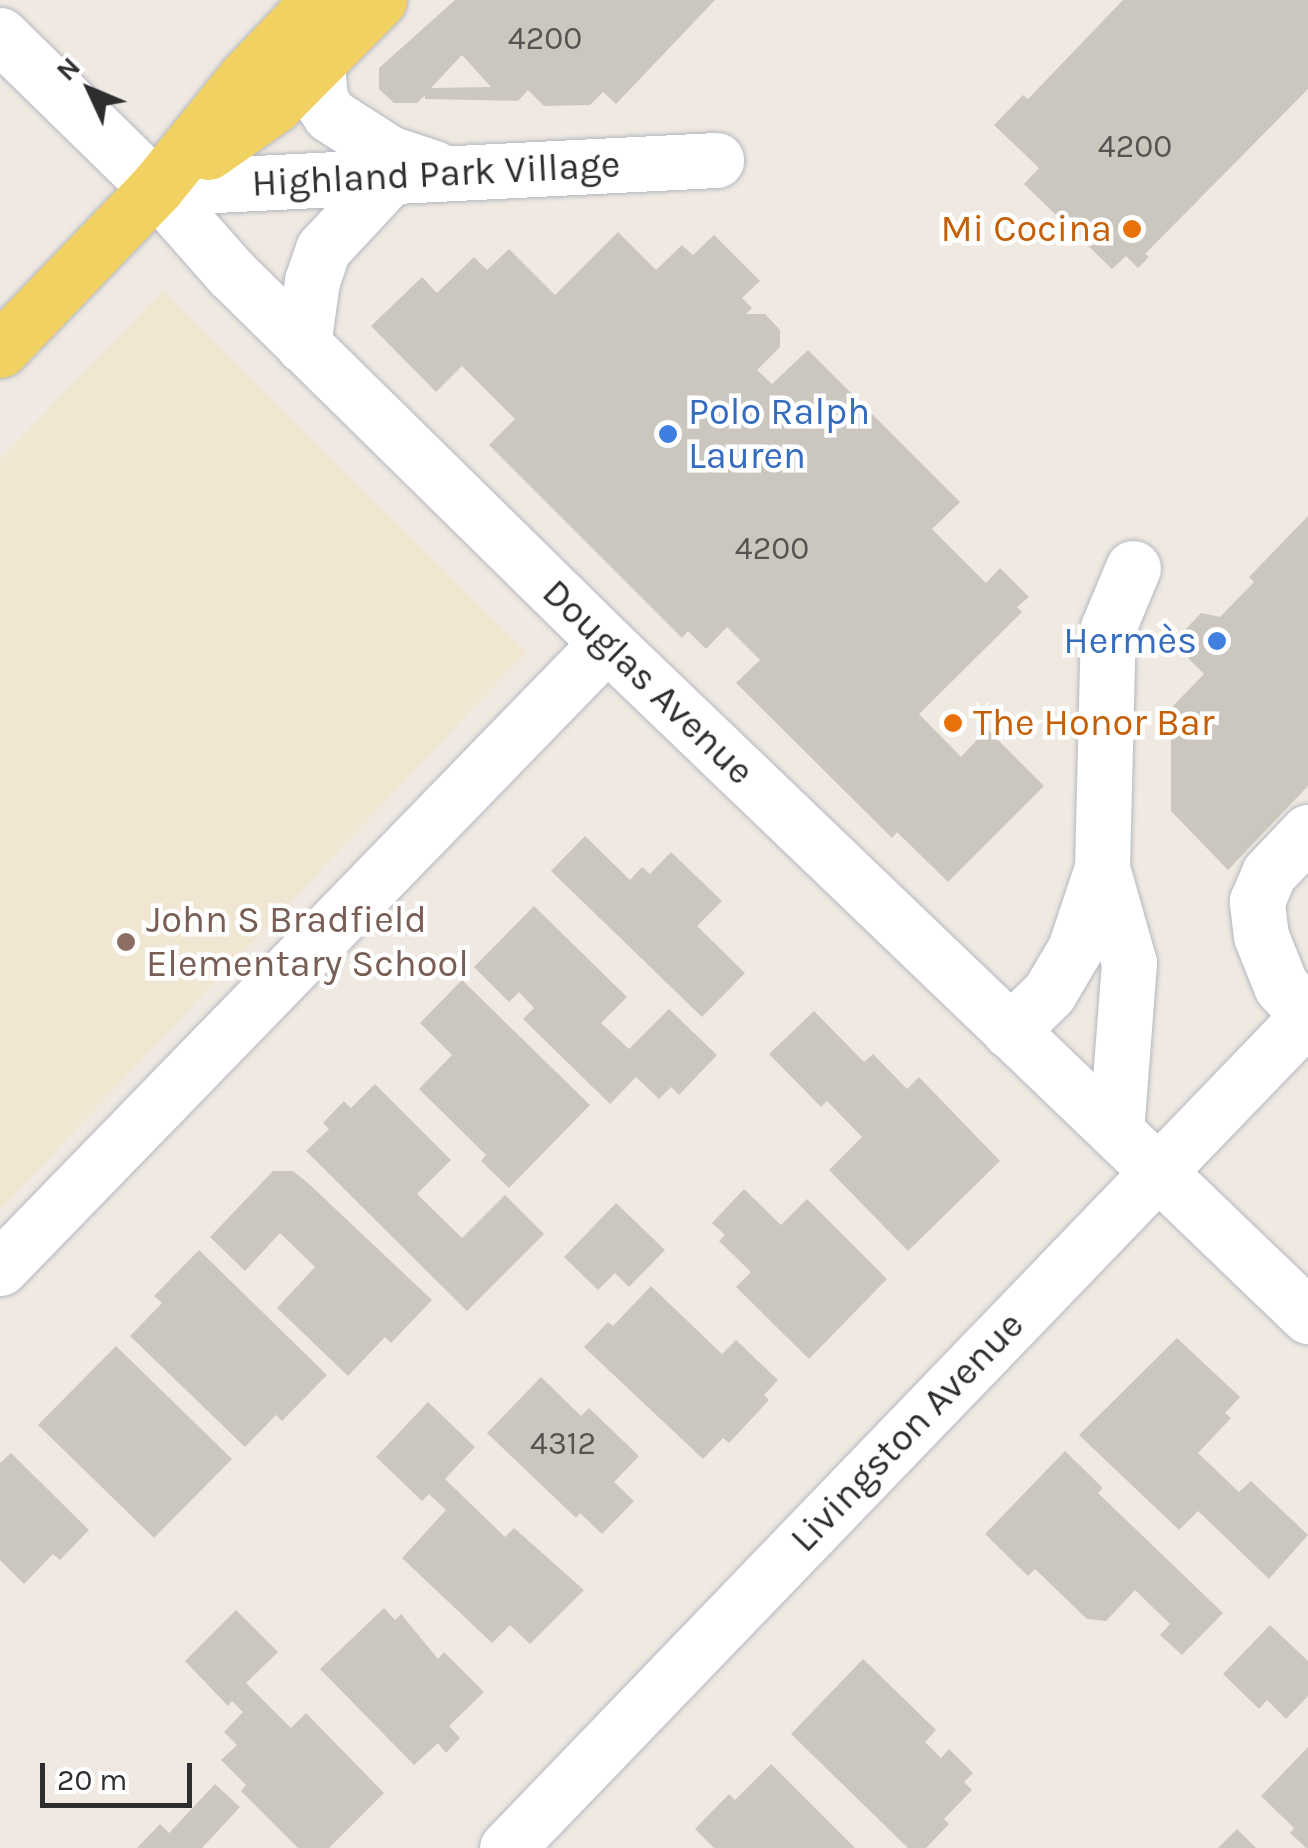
<!DOCTYPE html>
<meta charset="utf-8">
<style>
body{margin:0}
#map{position:relative;width:1308px;height:1848px;overflow:hidden;background:#efe9e1;font-family:Karla,sans-serif}
div>[style]{position:absolute}
.education>*{inset:0;background:#f0e6d1}
.building>*{inset:0;background:#cbc7bf}
.roads{filter:drop-shadow(0 0 2px #b4b7c1) drop-shadow(0 0 2px #b4b7c1)}
.minor>*{height:55px;margin:-27.5px;padding:0 27.5px;transform-origin:27.5px;border-radius:27.5px;background:#fff}
.major>*{height:55px;margin:-27.5px;padding:0 27.5px;transform-origin:27.5px;border-radius:27.5px;background:#f2d163}
.dots>*{width:28px;height:28px;translate:-50% -50%;box-sizing:border-box;border:5px solid #fff;border-radius:50%}
span{translate:-50% -50%;white-space:nowrap;text-align:center;line-height:1.15;-webkit-text-stroke:9px #fff;paint-order:stroke}
.number-label{font-size:32px;color:#555452}
.number-label span{-webkit-text-stroke-width:0}
.street-label{font-size:38px;color:#2e2e2e}
.food-label{font-size:38px;color:#c56008}
.right{translate:-100% -50%;text-align:right}
.left{translate:0 -50%;text-align:left}
.shop-label{font-size:38px;color:#366cbe}
.education-label{font-size:38px;color:#785e54}
.north{position:absolute;left:40px;top:40px;width:100px;height:100px;-webkit-text-stroke:8px #fff;paint-order:stroke;rotate:314deg;font-size:28px;font-weight:700;line-height:40px;text-align:center;color:#2e2e2e}
.north::after{content:'';display:block;margin:auto;width:35px;height:45px;background:#2e2e2e;clip-path:polygon(50% 0,100% 100%,50% 72%,0 100%)}
.scale{position:absolute;left:40px;top:1763px;width:152px;height:45px;box-sizing:border-box;border:5px solid #2e2e2e;border-top:0;padding-left:12px;font-size:30px;line-height:35px;white-space:nowrap;color:#2e2e2e;-webkit-text-stroke:8px #fff;paint-order:stroke}
</style>
<div id="map">
<div class="education">
<i style="clip-path:polygon(163px 291px,526px 652px,0 1210px,0 459px)"></i>
</div>
<div class="building">
<i style="clip-path:polygon(evenodd,455px 0,715px 0,616px 104px,603px 92px,590px 105px,544px 106px,528px 90px,518px 101px,425px 99px,425px 95px,417px 103px,394px 103px,379px 89px,379px 68px,455px 0,462px 55px,491px 87px,431px 88px,462px 55px)"></i>
<i style="clip-path:polygon(1123px 0,1308px 0,1308px 89px,1145px 254px,1149px 257px,1138px 268px,1126px 256px,1112px 269px,1024px 184px,1039px 168px,994px 125px,1023px 95px,1028px 99px)"></i>
<i style="clip-path:polygon(618px 232px,656px 270px,682px 245px,693px 255px,714px 235px,760px 281px,742px 298px,752px 308px,746px 314px,765px 314px,780px 330px,780px 347px,757px 370px,772px 384px,808px 350px,960px 502px,932px 529px,986px 583px,1000px 568px,1029px 597px,1017px 607px,1022px 612px,919px 714px,961px 757px,987px 729px,1044px 786px,948px 882px,897px 832px,892px 838px,736px 683px,760px 660px,727px 627px,706px 649px,688px 631px,682px 638px,489px 445px,515px 419px,462px 366px,436px 392px,371px 326px,422px 277px,437px 293px,474px 257px,487px 270px,509px 249px,555px 295px)"></i>
<i style="clip-path:polygon(1308px 516px,1308px 786px,1228px 870px,1171px 811px,1171px 708px,1204px 674px,1180px 650px,1186px 644px,1185px 630px,1201px 613px,1220px 617px,1254px 582px,1249px 577px)"></i>
<i style="clip-path:polygon(585px 836px,630px 880px,642px 867px,650px 874px,671px 852px,722px 901px,697px 926px,745px 973px,702px 1017px,551px 871px)"></i>
<i style="clip-path:polygon(534px 906px,627px 997px,601px 1023px,629px 1049px,669px 1009px,717px 1055px,679px 1095px,671px 1087px,659px 1099px,636px 1077px,610px 1104px,523px 1019px,534px 1008px,519px 992px,509px 1002px,474px 967px)"></i>
<i style="clip-path:polygon(462px 980px,590px 1105px,509px 1188px,481px 1161px,486px 1155px,419px 1089px,452px 1055px,420px 1023px)"></i>
<i style="clip-path:polygon(814px 1011px,864px 1062px,873px 1054px,907px 1089px,919px 1077px,1000px 1161px,908px 1251px,829px 1170px,862px 1137px,827px 1101px,821px 1107px,769px 1054px)"></i>
<i style="clip-path:polygon(375px 1084px,451px 1160px,417px 1194px,462px 1238px,505px 1195px,544px 1234px,467px 1311px,306px 1151px,329px 1129px,323px 1123px,344px 1101px,351px 1108px)"></i>
<i style="clip-path:polygon(273px 1171px,293px 1171px,308px 1183px,432px 1300px,391px 1343px,385px 1337px,348px 1376px,277px 1308px,315px 1267px,280px 1233px,245px 1271px,210px 1237px)"></i>
<i style="clip-path:polygon(744px 1189px,781px 1225px,807px 1199px,887px 1279px,809px 1359px,736px 1287px,751px 1272px,719px 1241px,725px 1235px,712px 1223px)"></i>
<i style="clip-path:polygon(616px 1203px,665px 1250px,629px 1287px,615px 1273px,598px 1290px,564px 1257px)"></i>
<i style="clip-path:polygon(199px 1250px,327px 1375px,282px 1421px,276px 1415px,245px 1447px,130px 1336px,162px 1303px,154px 1296px)"></i>
<i style="clip-path:polygon(651px 1286px,722px 1354px,736px 1340px,778px 1380px,764px 1395px,769px 1400px,729px 1443px,723px 1438px,703px 1459px,584px 1347px,608px 1322px,613px 1326px)"></i>
<i style="clip-path:polygon(1177px 1338px,1240px 1397px,1225px 1413px,1231px 1418px,1198px 1453px,1239px 1492px,1251px 1481px,1308px 1535px,1269px 1579px,1198px 1511px,1179px 1530px,1079px 1435px)"></i>
<i style="clip-path:polygon(116px 1346px,232px 1459px,154px 1538px,38px 1425px)"></i>
<i style="clip-path:polygon(541px 1377px,581px 1416px,589px 1408px,639px 1456px,614px 1482px,634px 1501px,602px 1534px,580px 1513px,576px 1518px,487px 1433px)"></i>
<i style="clip-path:polygon(428px 1402px,475px 1447px,445px 1479px,505px 1537px,514px 1528px,584px 1590px,530px 1644px,510px 1625px,492px 1643px,402px 1558px,446px 1510px,429px 1494px,422px 1501px,376px 1457px)"></i>
<i style="clip-path:polygon(1065px 1451px,1103px 1488px,1098px 1493px,1223px 1613px,1182px 1655px,1160px 1635px,1170px 1624px,1135px 1590px,1106px 1621px,1087px 1619px,1035px 1569px,1028px 1576px,985px 1534px)"></i>
<i style="clip-path:polygon(11px 1453px,89px 1530px,60px 1560px,53px 1554px,24px 1584px,0 1560px,0 1463px)"></i>
<i style="clip-path:polygon(384px 1608px,395px 1620px,401px 1614px,438px 1659px,444px 1652px,484px 1692px,449px 1726px,460px 1738px,446px 1753px,438px 1743px,414px 1765px,320px 1669px)"></i>
<i style="clip-path:polygon(236px 1610px,278px 1652px,246px 1683px,291px 1728px,306px 1713px,384px 1793px,329px 1848px,298px 1848px,241px 1791px,246px 1785px,221px 1760px,237px 1745px,224px 1732px,243px 1712px,232px 1701px,228px 1706px,185px 1661px)"></i>
<i style="clip-path:polygon(1270px 1625px,1308px 1661px,1308px 1696px,1286px 1719px,1267px 1700px,1259px 1709px,1223px 1674px)"></i>
<i style="clip-path:polygon(863px 1659px,936px 1730px,925px 1742px,941px 1758px,949px 1749px,973px 1773px,964px 1782px,972px 1790px,944px 1819px,949px 1824px,926px 1848px,908px 1848px,791px 1734px)"></i>
<i style="clip-path:polygon(1308px 1747px,1308px 1848px,1306px 1848px,1290px 1833px,1294px 1828px,1261px 1796px)"></i>
<i style="clip-path:polygon(771px 1764px,855px 1848px,714px 1848px,695px 1829px,729px 1794px,735px 1800px)"></i>
<i style="clip-path:polygon(215px 1784px,240px 1807px,202px 1848px,137px 1848px,160px 1824px,169px 1833px)"></i>
<i style="clip-path:polygon(1237px 1829px,1256px 1848px,1218px 1848px)"></i>
</div>
<div class="roads">
<div class="minor">
<i style="left:0;top:35px;width:219px;rotate:44.4deg"></i>
<i style="left:156px;top:188px;width:113px;rotate:48.6deg"></i>
<i style="left:231px;top:273px;width:528px;rotate:44.54deg"></i>
<i style="left:607px;top:643px;width:972px;rotate:43.83deg"></i>
<i style="left:317px;top:64px;width:36px;rotate:85deg"></i>
<i style="left:320px;top:100px;width:18px;rotate:56deg"></i>
<i style="left:330px;top:115px;width:70px;rotate:32.8deg"></i>
<i style="left:389px;top:153px;width:47px;rotate:18.4deg"></i>
<i style="left:156px;top:188px;width:561px;rotate:-2.86deg"></i>
<i style="left:303px;top:345px;width:65px;rotate:-82deg"></i>
<i style="left:312px;top:281px;width:34px;rotate:-71deg"></i>
<i style="left:323px;top:249px;width:98px;rotate:-47.1deg"></i>
<i style="left:1102px;top:868px;width:99px;rotate:74.1deg"></i>
<i style="left:1129px;top:963px;width:169px;rotate:94.4deg"></i>
<i style="left:1010px;top:1031px;width:54px;rotate:-44.3deg"></i>
<i style="left:1049px;top:993px;width:51px;rotate:-59.4deg"></i>
<i style="left:1075px;top:949px;width:85px;rotate:-71.6deg"></i>
<i style="left:1102px;top:868px;width:240px;rotate:-88.6deg"></i>
<i style="left:1108px;top:628px;width:65px;rotate:-67.4deg"></i>
<i style="left:0;top:1268px;width:871px;rotate:-45.84deg"></i>
<i style="left:507px;top:1848px;width:1155px;rotate:-46.09deg"></i>
<i style="left:1308px;top:1016px;width:40px;rotate:-132deg"></i>
<i style="left:1281px;top:986px;width:54px;rotate:-111.8deg"></i>
<i style="left:1261px;top:936px;width:35px;rotate:-97deg"></i>
<i style="left:1257px;top:901px;width:30px;rotate:-67deg"></i>
<i style="left:1269px;top:873px;width:57px;rotate:-46.4deg"></i>
</div>
<div class="major">
<i style="left:208px;top:152px;width:82px;rotate:-35deg"></i>
<i style="left:275px;top:105px;width:148px;rotate:-45.3deg"></i>
<i style="left:0;top:350px;width:225px;rotate:-46.1deg"></i>
<i style="left:156px;top:188px;width:143px;rotate:-51deg"></i>
<i style="left:246px;top:77px;width:106px;rotate:-46.5deg"></i>
</div>
</div>
<div class="dots">
<i style="left:1132px;top:229px;background:#e8710a"></i>
<i style="left:668px;top:434px;background:#3f7fe0"></i>
<i style="left:1217px;top:641px;background:#3f7fe0"></i>
<i style="left:953px;top:723px;background:#e8710a"></i>
<i style="left:126px;top:942px;background:#8d6e63"></i>
</div>
<div class="number-label">
<span style="left:545px;top:39px">4200</span>
<span style="left:1135px;top:147px">4200</span>
<span style="left:772px;top:549px">4200</span>
<span style="left:563px;top:1444px">4312</span>
</div>
<div class="street-label">
<span style="left:436px;top:174px;rotate:-3deg">Highland Park Village</span>
<span style="left:648px;top:682px;rotate:44deg">Douglas Avenue</span>
<span style="left:907px;top:1432px;rotate:-46deg">Livingston Avenue</span>
</div>
<div class="food-label">
<span class="right" style="left:1112px;top:229px">Mi Cocina</span>
<span class="left" style="left:973px;top:723px">The Honor Bar</span>
</div>
<div class="shop-label">
<span class="left" style="left:688px;top:434px">Polo Ralph<br>Lauren</span>
<span class="right" style="left:1197px;top:641px">Hermès</span>
</div>
<div class="education-label">
<span class="left" style="left:146px;top:942px">John S Bradfield<br>Elementary School</span>
</div>
<div class="north">N</div>
<div class="scale">20 m</div>
</div>
